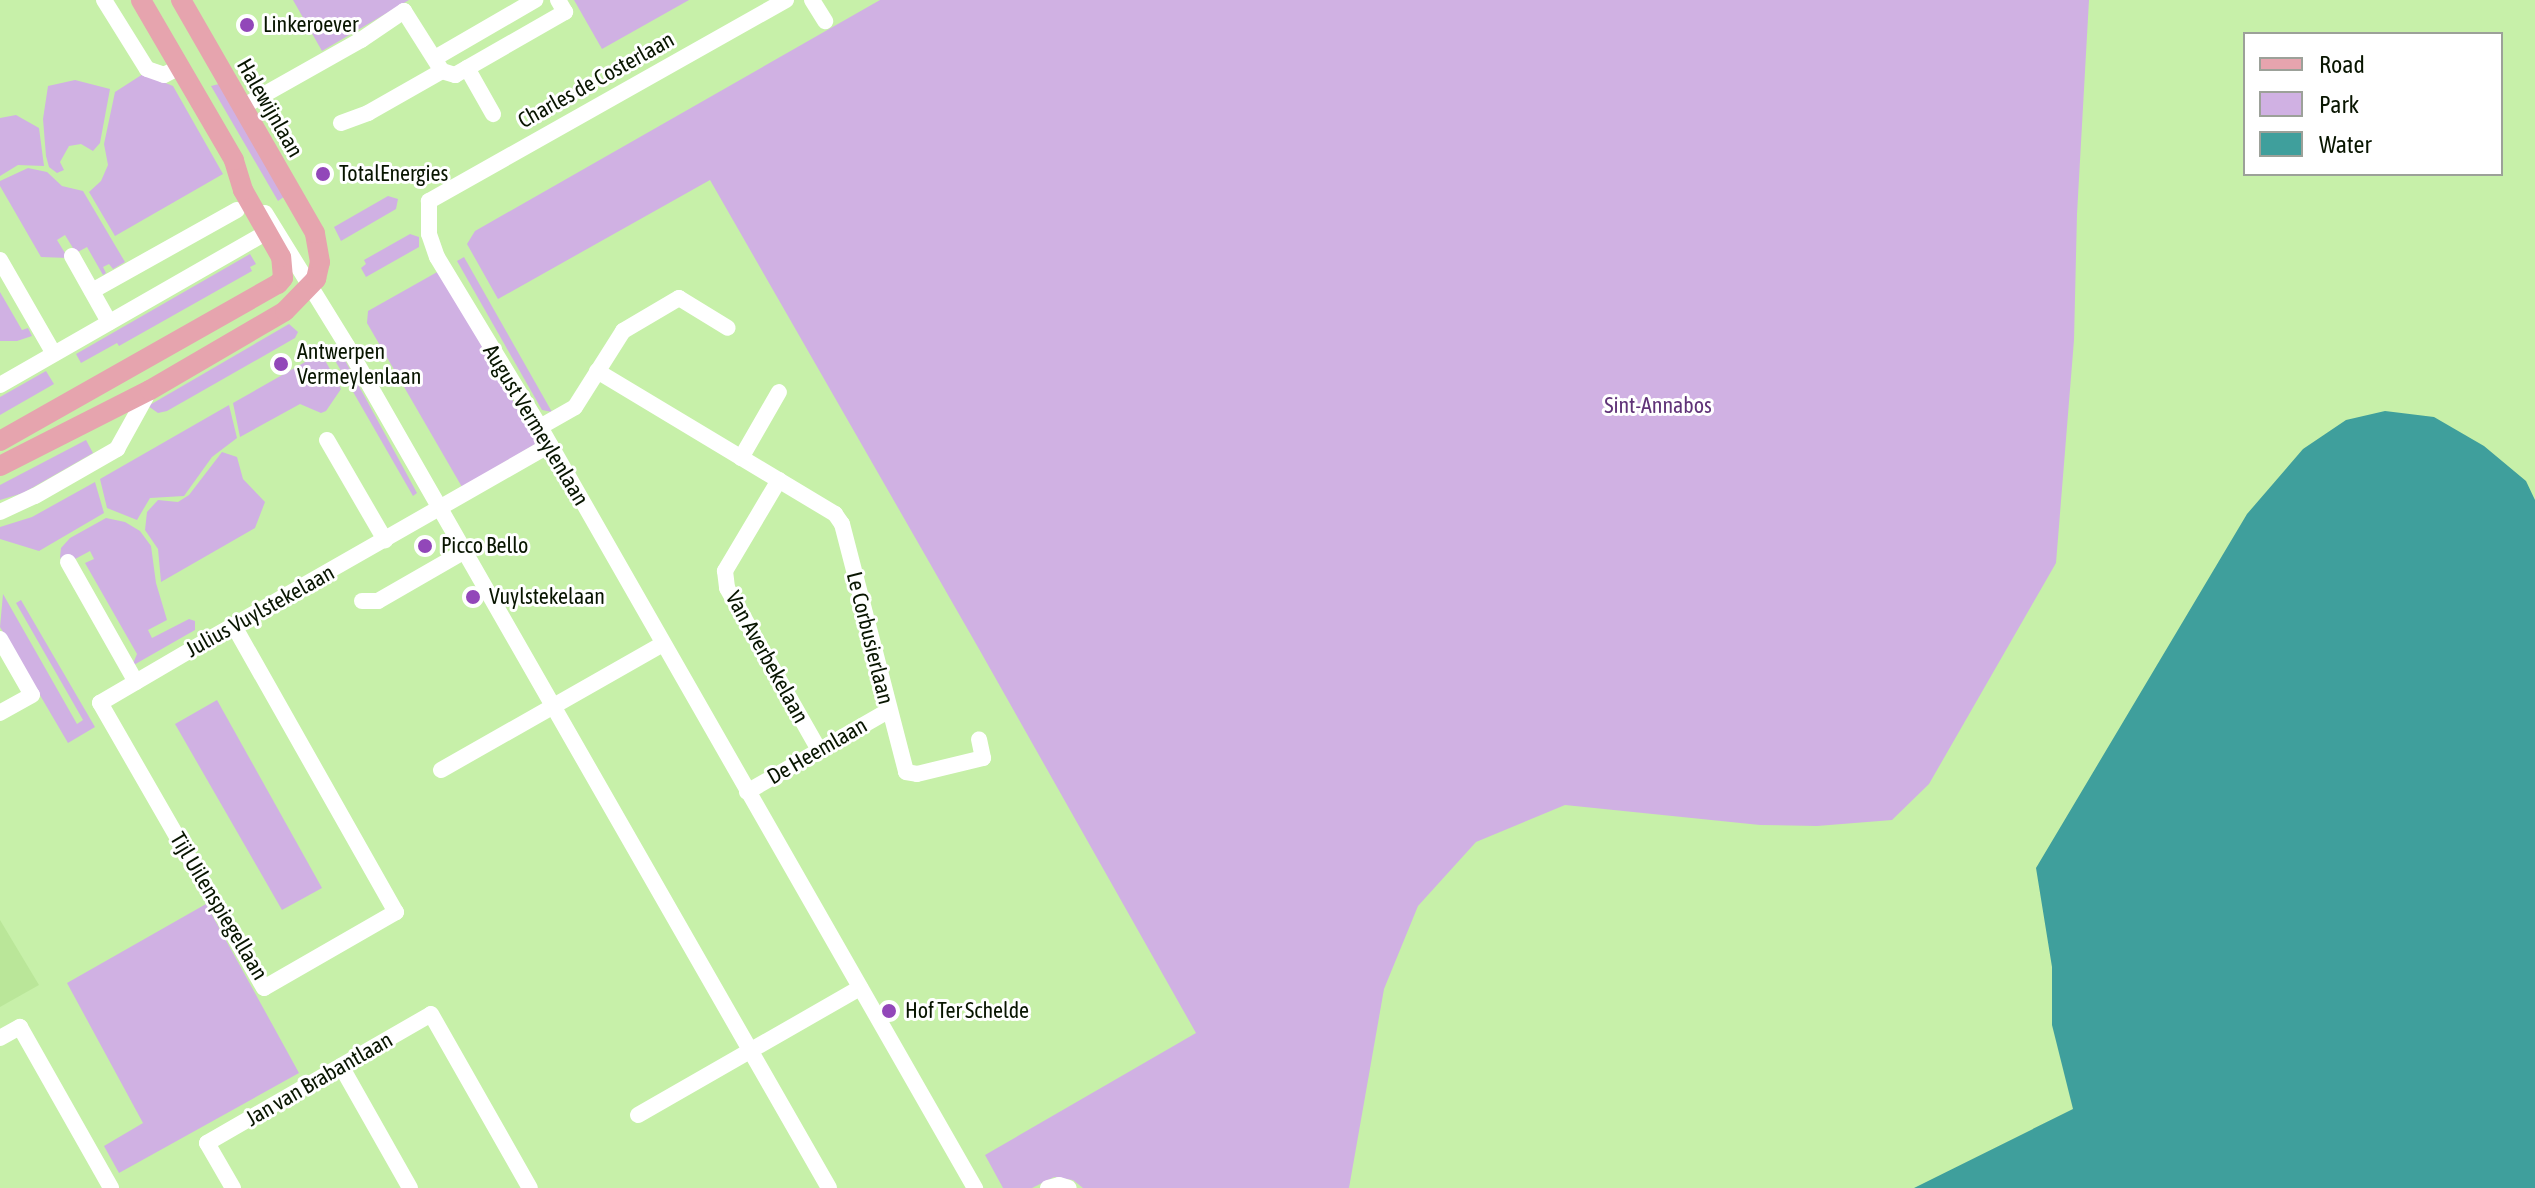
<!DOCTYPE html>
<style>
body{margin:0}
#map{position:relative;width:2535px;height:1188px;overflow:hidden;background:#c7f0a9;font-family:"Asap Condensed",sans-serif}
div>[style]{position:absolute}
.built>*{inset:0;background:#bae699}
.green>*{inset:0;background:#d0b1e3}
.water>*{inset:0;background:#3f9f9c}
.minor>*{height:16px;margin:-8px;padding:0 8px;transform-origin:8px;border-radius:8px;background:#fff}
.major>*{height:20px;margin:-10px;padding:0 10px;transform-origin:10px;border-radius:10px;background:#e6a4ae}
.dots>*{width:22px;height:22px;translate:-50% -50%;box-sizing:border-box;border:4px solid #fff;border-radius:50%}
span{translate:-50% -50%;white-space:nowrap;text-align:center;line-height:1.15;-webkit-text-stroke:6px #fff;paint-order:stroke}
.poi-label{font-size:22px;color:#081500}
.left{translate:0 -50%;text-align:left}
.street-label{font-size:22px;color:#081500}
.park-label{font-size:22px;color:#603378}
.legend{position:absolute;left:2243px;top:32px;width:260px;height:144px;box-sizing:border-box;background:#fff;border:2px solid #9ca199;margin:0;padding:10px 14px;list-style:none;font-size:24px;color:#081500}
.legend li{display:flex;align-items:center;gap:16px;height:40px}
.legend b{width:40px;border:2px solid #9ca199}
</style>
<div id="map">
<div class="built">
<i style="clip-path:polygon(0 920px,39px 985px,0 1007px)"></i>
</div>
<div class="green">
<i style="clip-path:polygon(293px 0,409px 0,322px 51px)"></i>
<i style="clip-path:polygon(574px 0,689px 0,602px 49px)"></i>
<i style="clip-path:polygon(880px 0,2089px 0,2077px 214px,2074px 340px,2056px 563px,1929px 784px,1892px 820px,1817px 826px,1760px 825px,1565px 805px,1476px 842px,1418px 906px,1384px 989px,1349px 1188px,1083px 1188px,1073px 1180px,1054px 1177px,1032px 1188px,1003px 1188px,985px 1155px,1196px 1033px,979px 649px,710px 180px,498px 299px,467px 244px,475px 231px)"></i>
<i style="clip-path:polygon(143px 74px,173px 86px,223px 174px,115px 236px,89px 192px,101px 181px,108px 165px,104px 144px,115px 92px)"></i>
<i style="clip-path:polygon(75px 80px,110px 89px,100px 143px,93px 151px,81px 144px,69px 146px,60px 162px,64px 170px,57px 173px,49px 167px,46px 156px,43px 119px,48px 86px)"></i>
<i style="clip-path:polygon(219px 84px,285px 196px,278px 201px,211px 86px)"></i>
<i style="clip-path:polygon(16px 115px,39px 128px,44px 166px,18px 165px,0 176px,0 118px)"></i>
<i style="clip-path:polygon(28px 168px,47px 172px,62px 186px,83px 191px,125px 262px,113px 269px,109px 264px,103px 267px,106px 273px,103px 275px,87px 247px,76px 253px,65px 235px,57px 240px,68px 258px,41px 257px,0 186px,0 181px)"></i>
<i style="clip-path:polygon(388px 196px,398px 199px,396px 209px,341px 241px,334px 227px)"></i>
<i style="clip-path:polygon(410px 234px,419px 237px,419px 247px,366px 277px,361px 268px,366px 264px,364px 260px)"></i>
<i style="clip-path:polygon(250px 254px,256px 264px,250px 267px,252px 271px,119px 346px,117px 343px,81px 363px,76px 354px)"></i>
<i style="clip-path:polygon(464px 257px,552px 412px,542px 410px,457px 261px)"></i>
<i style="clip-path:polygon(439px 271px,537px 443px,462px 487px,367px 323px,368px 311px)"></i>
<i style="clip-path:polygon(0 292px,22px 330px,28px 328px,32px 336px,17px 341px,0 341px)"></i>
<i style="clip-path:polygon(289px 324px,298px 332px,295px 338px,167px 411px,158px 413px,148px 406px)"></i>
<i style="clip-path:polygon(321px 353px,341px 389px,326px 411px,321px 413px,300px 404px,240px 437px,233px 403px)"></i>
<i style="clip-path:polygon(341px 353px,417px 493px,413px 496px,333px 357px)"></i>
<i style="clip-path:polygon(46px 371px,54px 384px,0 415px,0 397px)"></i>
<i style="clip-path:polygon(229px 405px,237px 438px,212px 457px,184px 496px,150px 498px,137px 520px,107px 508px,100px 479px)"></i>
<i style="clip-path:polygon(86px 440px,93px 453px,23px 493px,0 500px,0 485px)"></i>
<i style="clip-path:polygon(222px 452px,237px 457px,243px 479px,265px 502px,255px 528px,161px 582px,158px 549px,145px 530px,147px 512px,158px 500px,178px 502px,189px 495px)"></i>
<i style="clip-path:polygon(95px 482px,104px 513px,39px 551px,0 539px,0 527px,32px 517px)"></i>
<i style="clip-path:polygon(106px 518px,125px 522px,140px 531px,151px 546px,156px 583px,167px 620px,148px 630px,152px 638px,189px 619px,195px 621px,195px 630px,132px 666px,137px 654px,85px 563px,94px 559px,90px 551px,64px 565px,60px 557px,61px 548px,70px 538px)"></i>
<i style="clip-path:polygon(3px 594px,77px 724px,83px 720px,16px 603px,21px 600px,95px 727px,68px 743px,0 627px)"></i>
<i style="clip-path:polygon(217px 700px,322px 888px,282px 910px,175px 724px)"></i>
<i style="clip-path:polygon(206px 904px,299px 1073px,119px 1173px,104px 1146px,143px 1123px,67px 983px)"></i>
</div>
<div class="water">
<i style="clip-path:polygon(2385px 411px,2434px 417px,2484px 446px,2526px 481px,2535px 500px,2535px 1188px,1914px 1188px,2073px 1109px,2052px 1025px,2052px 967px,2036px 868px,2247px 514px,2303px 449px,2346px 420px)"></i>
</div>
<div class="minor">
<i style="left:104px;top:0;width:81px;rotate:58.1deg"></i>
<i style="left:147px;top:69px;width:18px;rotate:19deg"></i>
<i style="left:164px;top:75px;width:18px;rotate:-27deg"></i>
<i style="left:786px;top:0;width:410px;rotate:150.6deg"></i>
<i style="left:429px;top:201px;width:33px;rotate:90deg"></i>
<i style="left:429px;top:234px;width:24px;rotate:71deg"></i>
<i style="left:437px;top:257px;width:199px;rotate:58.8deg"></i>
<i style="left:540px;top:427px;width:877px;rotate:60.25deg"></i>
<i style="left:812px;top:0;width:25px;rotate:58deg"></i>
<i style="left:435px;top:58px;width:116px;rotate:-30.1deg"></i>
<i style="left:467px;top:68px;width:53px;rotate:60.5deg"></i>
<i style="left:242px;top:107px;width:137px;rotate:-29.4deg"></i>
<i style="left:361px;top:40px;width:52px;rotate:-34deg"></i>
<i style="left:404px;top:11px;width:71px;rotate:57.7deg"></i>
<i style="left:442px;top:71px;width:14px;rotate:17deg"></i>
<i style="left:455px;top:75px;width:127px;rotate:-29.8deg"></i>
<i style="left:565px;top:12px;width:14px;rotate:-120deg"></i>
<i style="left:341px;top:123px;width:29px;rotate:-20deg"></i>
<i style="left:368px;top:113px;width:85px;rotate:-29.6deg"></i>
<i style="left:265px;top:213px;width:156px;rotate:58.3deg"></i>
<i style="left:347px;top:346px;width:970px;rotate:60.21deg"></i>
<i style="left:72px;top:256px;width:76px;rotate:60.7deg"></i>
<i style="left:0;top:260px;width:108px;rotate:60.1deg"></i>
<i style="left:92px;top:291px;width:166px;rotate:-29.2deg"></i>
<i style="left:597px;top:371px;width:278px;rotate:31deg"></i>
<i style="left:835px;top:514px;width:12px;rotate:55deg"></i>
<i style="left:842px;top:524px;width:256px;rotate:75.5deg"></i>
<i style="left:906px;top:772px;width:11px;rotate:10deg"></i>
<i style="left:917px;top:774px;width:68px;rotate:-13.6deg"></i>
<i style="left:983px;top:758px;width:19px;rotate:-102deg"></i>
<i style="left:0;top:385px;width:308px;rotate:-29.8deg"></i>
<i style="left:540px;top:427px;width:40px;rotate:-29.7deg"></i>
<i style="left:575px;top:407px;width:90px;rotate:-57.7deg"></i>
<i style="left:623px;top:331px;width:65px;rotate:-30.5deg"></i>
<i style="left:679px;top:298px;width:57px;rotate:31.5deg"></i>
<i style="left:327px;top:440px;width:116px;rotate:59.9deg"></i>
<i style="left:741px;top:458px;width:76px;rotate:-60.1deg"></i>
<i style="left:779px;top:480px;width:106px;rotate:120.7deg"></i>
<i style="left:725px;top:571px;width:17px;rotate:83deg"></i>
<i style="left:727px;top:588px;width:186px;rotate:60.4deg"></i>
<i style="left:0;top:512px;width:38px;rotate:-25deg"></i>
<i style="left:35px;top:496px;width:95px;rotate:-29.8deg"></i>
<i style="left:117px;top:449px;width:64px;rotate:-61deg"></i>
<i style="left:68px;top:562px;width:138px;rotate:60.5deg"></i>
<i style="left:362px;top:601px;width:16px"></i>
<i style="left:378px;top:601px;width:100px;rotate:-29.9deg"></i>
<i style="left:234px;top:626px;width:329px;rotate:60.5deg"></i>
<i style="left:396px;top:912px;width:152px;rotate:150.1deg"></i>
<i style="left:264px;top:988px;width:329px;rotate:-119.9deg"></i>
<i style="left:100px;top:703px;width:123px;rotate:-30.3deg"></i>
<i style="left:206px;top:641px;width:396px;rotate:-29.7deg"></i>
<i style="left:0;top:639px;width:64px;rotate:60.3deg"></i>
<i style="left:32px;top:695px;width:37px;rotate:151deg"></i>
<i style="left:441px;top:770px;width:255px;rotate:-29.6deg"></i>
<i style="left:747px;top:792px;width:163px;rotate:-29.9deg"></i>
<i style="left:0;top:1038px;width:23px;rotate:-29deg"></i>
<i style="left:20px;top:1027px;width:185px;rotate:60.5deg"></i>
<i style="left:341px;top:1066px;width:140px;rotate:60.5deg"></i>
<i style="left:638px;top:1115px;width:256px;rotate:-29.8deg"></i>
<i style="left:233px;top:1188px;width:52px;rotate:-120deg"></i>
<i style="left:207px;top:1143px;width:258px;rotate:-29.9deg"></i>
<i style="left:431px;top:1014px;width:200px;rotate:60.4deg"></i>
<i style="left:1048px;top:1188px;width:11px;rotate:-15deg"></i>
<i style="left:1059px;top:1185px;width:10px;rotate:17deg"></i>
</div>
<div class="major">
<i style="left:0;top:441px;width:319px;rotate:-29.5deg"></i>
<i style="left:278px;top:284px;width:8px;rotate:-50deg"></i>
<i style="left:283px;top:278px;width:21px;rotate:-95deg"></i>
<i style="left:281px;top:257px;width:77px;rotate:-119.6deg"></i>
<i style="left:243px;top:190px;width:31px;rotate:-107deg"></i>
<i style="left:234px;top:160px;width:185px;rotate:-120.2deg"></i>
<i style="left:0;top:466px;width:168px;rotate:-26.9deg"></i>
<i style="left:150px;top:390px;width:156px;rotate:-30.3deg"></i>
<i style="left:285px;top:311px;width:45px;rotate:-45.9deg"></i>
<i style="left:316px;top:279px;width:17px;rotate:-77deg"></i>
<i style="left:320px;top:262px;width:29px;rotate:-100deg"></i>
<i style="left:315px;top:233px;width:269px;rotate:-119.9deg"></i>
</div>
<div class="dots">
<i style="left:247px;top:25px;background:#9247b9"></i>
<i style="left:323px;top:174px;background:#9247b9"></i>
<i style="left:281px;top:364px;background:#9247b9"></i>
<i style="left:425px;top:546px;background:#9247b9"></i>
<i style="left:473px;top:597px;background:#9247b9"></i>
<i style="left:889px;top:1011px;background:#9247b9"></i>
</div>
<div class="poi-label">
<span class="left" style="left:263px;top:25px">Linkeroever</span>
<span class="left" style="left:339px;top:174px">TotalEnergies</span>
<span class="left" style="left:297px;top:364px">Antwerpen<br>Vermeylenlaan</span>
<span class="left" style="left:441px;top:546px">Picco Bello</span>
<span class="left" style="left:489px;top:597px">Vuylstekelaan</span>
<span class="left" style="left:905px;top:1011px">Hof Ter Schelde</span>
</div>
<div class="street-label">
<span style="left:596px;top:80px;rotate:-29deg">Charles de Costerlaan</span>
<span style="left:270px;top:108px;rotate:60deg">Halewijnlaan</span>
<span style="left:536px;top:425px;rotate:59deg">August Vermeylenlaan</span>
<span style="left:260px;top:611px;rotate:-29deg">Julius Vuylstekelaan</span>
<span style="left:870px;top:638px;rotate:76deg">Le Corbusierlaan</span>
<span style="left:767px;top:657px;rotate:61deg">Van Averbekelaan</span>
<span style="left:817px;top:751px;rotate:-30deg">De Heemlaan</span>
<span style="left:219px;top:906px;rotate:59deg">Tijl Uilenspiegellaan</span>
<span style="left:319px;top:1079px;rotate:-30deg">Jan van Brabantlaan</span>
</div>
<div class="park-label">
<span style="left:1658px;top:406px">Sint-Annabos</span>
</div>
<ul class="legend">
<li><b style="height:10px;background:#e6a4ae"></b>Road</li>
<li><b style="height:22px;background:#d0b1e3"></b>Park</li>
<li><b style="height:22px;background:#3f9f9c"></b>Water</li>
</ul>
</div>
